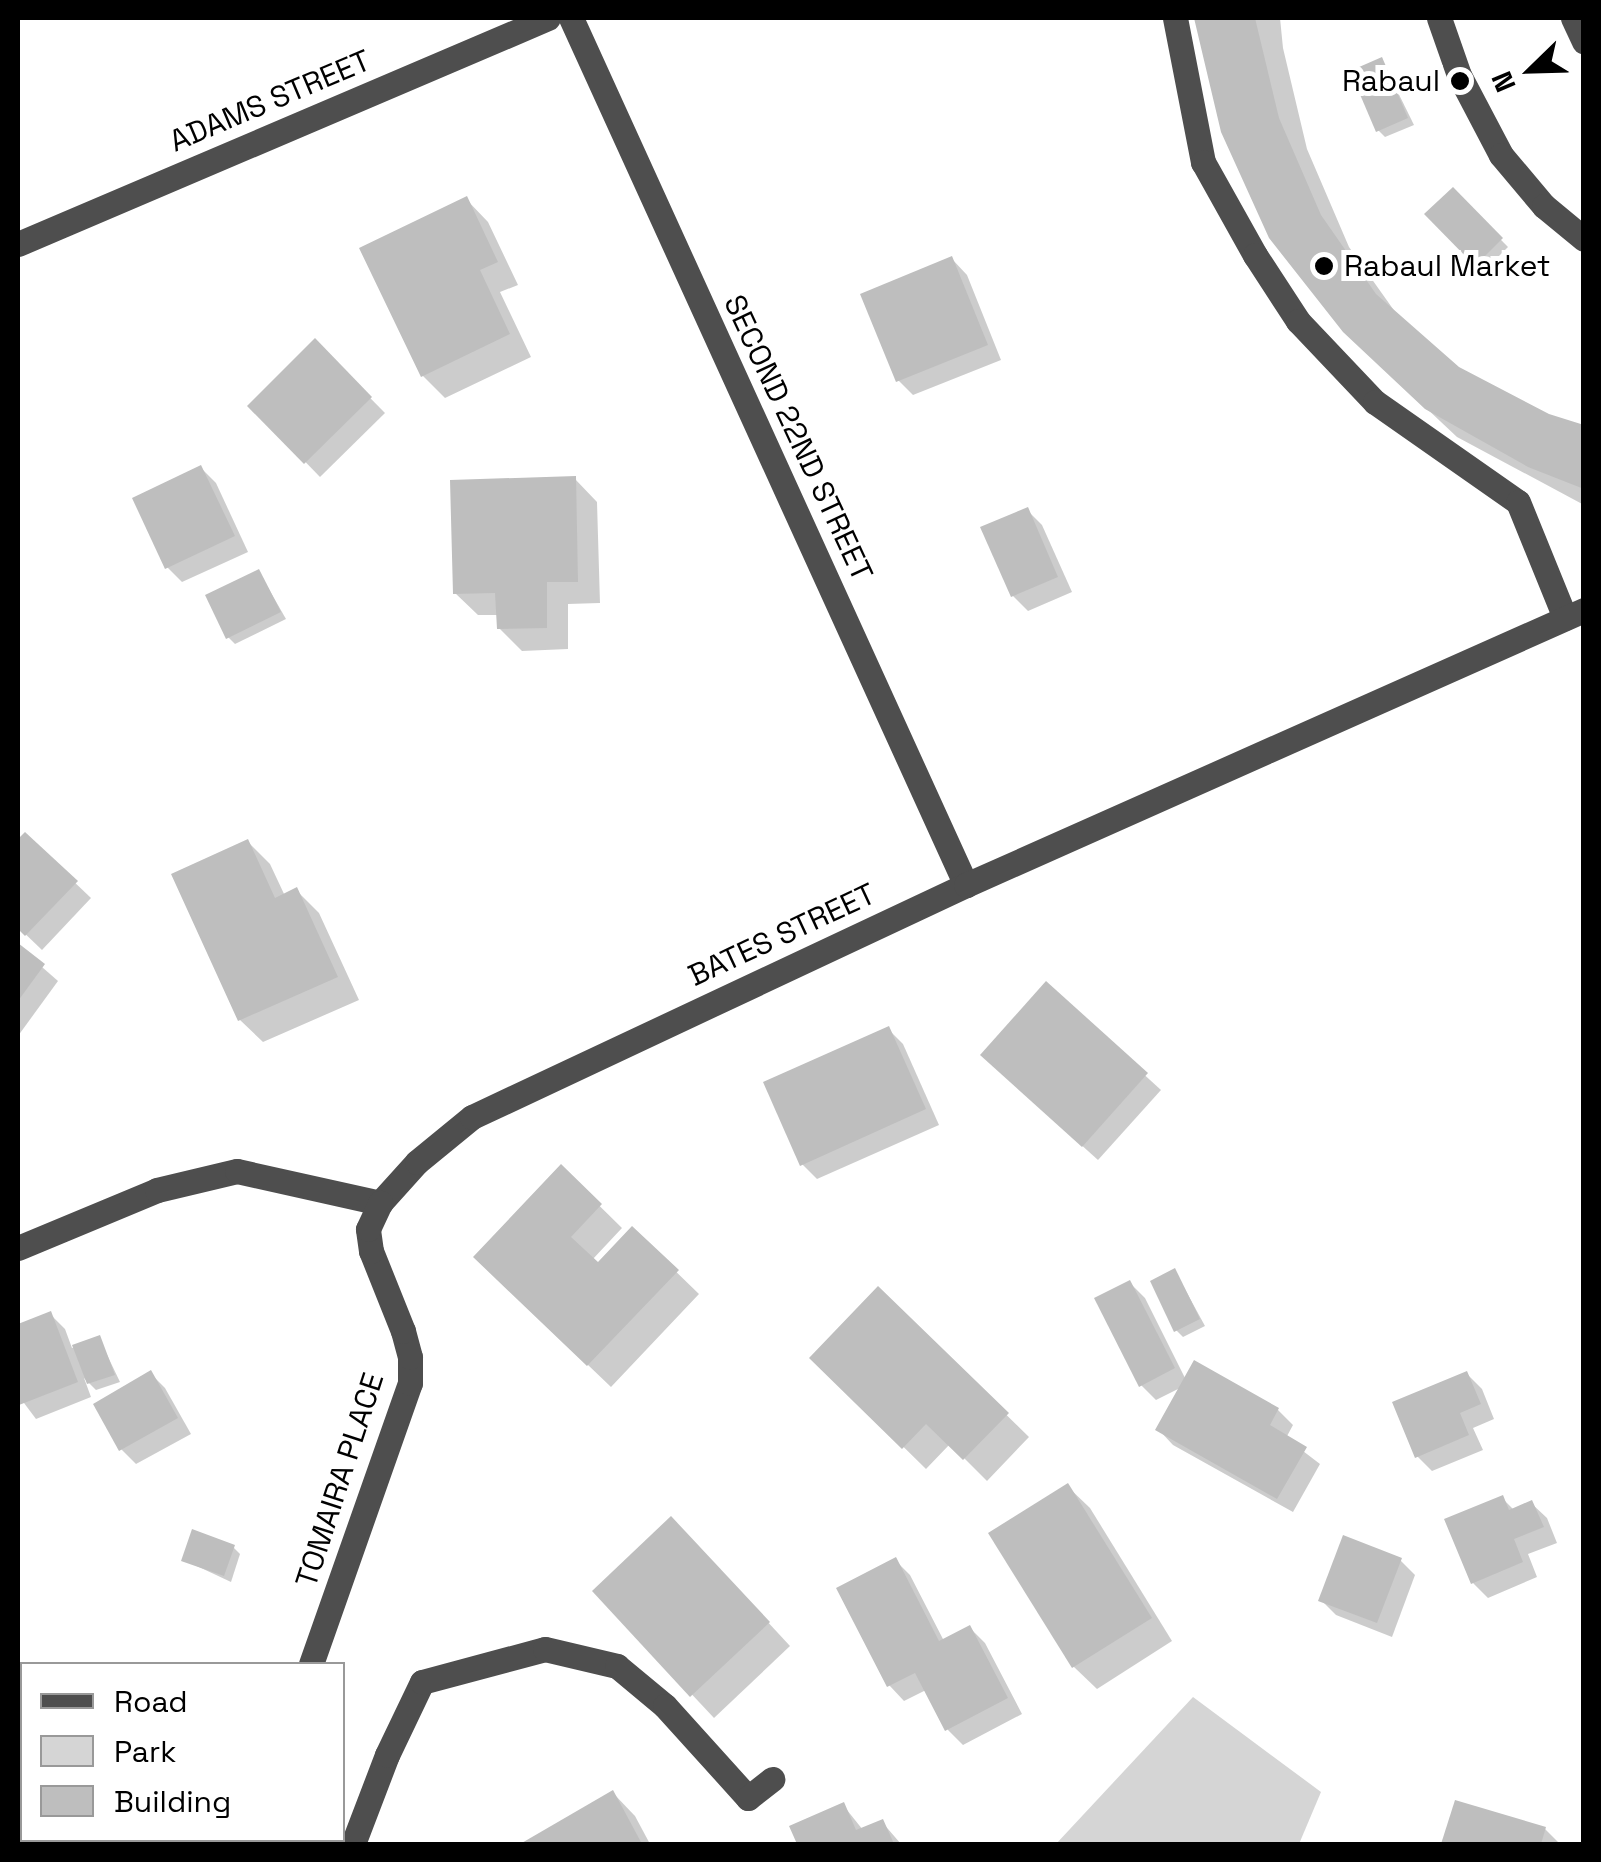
<!DOCTYPE html>
<style>
body{margin:0}
#map{position:relative;width:1601px;height:1862px;overflow:hidden;background:#fff;font-family:"Space Grotesk",sans-serif}
div>[style]{position:absolute}
.green>*{inset:0;background:#d5d5d5}
.shadow>*{inset:0;background:#0003}
.building>*{inset:0;background:#bebebe}
.minor>*{height:25px;margin:-12.5px;padding:0 12.5px;transform-origin:12.5px;border-radius:12.5px;background:#4e4e4e}
.dots>*{width:28px;height:28px;translate:-50% -50%;box-sizing:border-box;border:5px solid #fff;border-radius:50%}
span{translate:-50% -50%;white-space:nowrap;text-align:center;line-height:1.15;-webkit-text-stroke:10px #fff;paint-order:stroke}
.poi-label{font-size:30px;color:#000}
.right{translate:-100% -50%;text-align:right}
.left{translate:0 -50%;text-align:left}
.street-label{font-size:30px;color:#000}
.frame{position:absolute;inset:0;border:20px solid #000;pointer-events:none}
.legend{position:absolute;left:20px;top:1662px;width:325px;height:180px;box-sizing:border-box;background:#fff;border:2px solid #999;margin:0;padding:12px 18px;list-style:none;font-size:30px;color:#000}
.legend li{display:flex;align-items:center;gap:20px;height:50px}
.legend b{width:50px;border:2px solid #999}
.north{position:absolute;left:1481px;top:20px;width:100px;height:100px;-webkit-text-stroke:8px #fff;paint-order:stroke;rotate:247deg;font-size:28px;font-weight:700;line-height:40px;text-align:center;color:#000}
.north::after{content:'';display:block;margin:auto;width:35px;height:45px;background:#000;clip-path:polygon(50% 0,100% 100%,50% 72%,0 100%)}
</style>
<div id="map">
<div class="green">
<i style="clip-path:polygon(1193px 1697px,1321px 1792px,1299px 1844px,1056px 1844px)"></i>
</div>
<div class="shadow">
<i style="clip-path:polygon(1196px 18px,1280px 18px,1283px 48px,1307px 149px,1349px 247px,1398px 316px,1458px 369px,1548px 416px,1584px 428px,1584px 505px,1457px 437px,1375px 360px,1223px 132px)"></i>
<i style="clip-path:polygon(1382px 60px,1414px 125px,1385px 137px,1378px 130px)"></i>
<i style="clip-path:polygon(1453px 191px,1508px 247px,1484px 271px,1428px 214px)"></i>
<i style="clip-path:polygon(466px 199px,488px 222px,518px 285px,500px 292px,531px 357px,445px 398px,423px 376px)"></i>
<i style="clip-path:polygon(952px 259px,967px 275px,1001px 360px,913px 395px,898px 380px)"></i>
<i style="clip-path:polygon(315px 342px,385px 413px,320px 477px,251px 406px)"></i>
<i style="clip-path:polygon(201px 468px,216px 483px,248px 552px,182px 582px,167px 567px)"></i>
<i style="clip-path:polygon(575px 479px,597px 502px,600px 603px,568px 604px,568px 649px,522px 651px,499px 628px,499px 615px,478px 615px,455px 593px)"></i>
<i style="clip-path:polygon(1027px 510px,1042px 525px,1072px 592px,1028px 611px,1013px 596px)"></i>
<i style="clip-path:polygon(259px 572px,286px 619px,235px 644px,228px 637px)"></i>
<i style="clip-path:polygon(25px 835px,91px 898px,42px 950px,18px 927px,18px 843px)"></i>
<i style="clip-path:polygon(248px 842px,270px 864px,285px 896px,296px 890px,319px 913px,359px 1000px,263px 1042px,240px 1020px,175px 875px)"></i>
<i style="clip-path:polygon(18px 946px,58px 981px,18px 1036px)"></i>
<i style="clip-path:polygon(1046px 985px,1161px 1090px,1098px 1160px,998px 1070px)"></i>
<i style="clip-path:polygon(888px 1029px,903px 1044px,939px 1125px,817px 1179px,802px 1164px)"></i>
<i style="clip-path:polygon(561px 1168px,622px 1228px,592px 1260px,598px 1265px,632px 1229px,699px 1294px,611px 1387px,498px 1279px)"></i>
<i style="clip-path:polygon(1175px 1271px,1205px 1326px,1183px 1337px,1176px 1330px)"></i>
<i style="clip-path:polygon(1130px 1283px,1145px 1298px,1186px 1380px,1278px 1410px,1293px 1425px,1286px 1438px,1320px 1464px,1293px 1512px,1173px 1445px,1158px 1429px,1182px 1387px,1156px 1400px,1141px 1385px)"></i>
<i style="clip-path:polygon(878px 1289px,1029px 1437px,987px 1481px,950px 1444px,926px 1469px,813px 1358px)"></i>
<i style="clip-path:polygon(50px 1314px,65px 1329px,72px 1348px,99px 1338px,120px 1382px,96px 1390px,84px 1378px,91px 1397px,36px 1419px,18px 1395px,18px 1327px)"></i>
<i style="clip-path:polygon(150px 1373px,165px 1388px,191px 1434px,136px 1464px,121px 1449px)"></i>
<i style="clip-path:polygon(1466px 1373px,1482px 1389px,1494px 1419px,1473px 1428px,1483px 1450px,1432px 1471px,1417px 1456px)"></i>
<i style="clip-path:polygon(1067px 1486px,1090px 1508px,1172px 1641px,1097px 1689px,1074px 1667px,991px 1534px)"></i>
<i style="clip-path:polygon(1502px 1498px,1514px 1510px,1531px 1503px,1547px 1518px,1557px 1543px,1528px 1554px,1537px 1577px,1488px 1598px,1473px 1583px)"></i>
<i style="clip-path:polygon(694px 1542px,790px 1646px,714px 1718px,595px 1591px)"></i>
<i style="clip-path:polygon(233px 1547px,240px 1554px,231px 1582px,184px 1560px)"></i>
<i style="clip-path:polygon(895px 1560px,910px 1575px,944px 1641px,970px 1628px,985px 1643px,1022px 1714px,963px 1745px,948px 1730px,926px 1690px,904px 1701px,889px 1685px)"></i>
<i style="clip-path:polygon(1400px 1560px,1415px 1575px,1392px 1637px,1336px 1615px,1321px 1600px)"></i>
<i style="clip-path:polygon(613px 1793px,635px 1816px,650px 1844px,525px 1844px)"></i>
<i style="clip-path:polygon(1456px 1803px,1545px 1829px,1560px 1844px,1444px 1844px)"></i>
<i style="clip-path:polygon(843px 1805px,863px 1830px,882px 1822px,901px 1844px,800px 1844px,792px 1827px)"></i>
</div>
<div class="building">
<i style="clip-path:polygon(1194px 18px,1255px 18px,1279px 118px,1321px 215px,1376px 294px,1459px 367px,1549px 414px,1584px 425px,1584px 489px,1528px 467px,1425px 409px,1343px 332px,1269px 238px,1221px 132px)"></i>
<i style="clip-path:polygon(1382px 57px,1408px 118px,1376px 132px,1350px 71px)"></i>
<i style="clip-path:polygon(1453px 187px,1503px 238px,1475px 266px,1424px 214px)"></i>
<i style="clip-path:polygon(467px 196px,498px 262px,480px 270px,510px 334px,421px 377px,359px 248px)"></i>
<i style="clip-path:polygon(952px 256px,988px 345px,896px 382px,860px 294px)"></i>
<i style="clip-path:polygon(315px 338px,372px 397px,304px 464px,247px 406px)"></i>
<i style="clip-path:polygon(201px 465px,235px 536px,165px 569px,132px 498px)"></i>
<i style="clip-path:polygon(576px 476px,578px 582px,547px 582px,547px 628px,497px 629px,495px 593px,453px 594px,450px 480px)"></i>
<i style="clip-path:polygon(1028px 507px,1058px 577px,1011px 597px,980px 527px)"></i>
<i style="clip-path:polygon(259px 569px,281px 612px,226px 639px,205px 595px)"></i>
<i style="clip-path:polygon(25px 832px,78px 881px,25px 936px,18px 929px,18px 839px)"></i>
<i style="clip-path:polygon(248px 839px,275px 898px,297px 887px,338px 977px,238px 1021px,171px 874px)"></i>
<i style="clip-path:polygon(18px 943px,45px 964px,18px 1001px)"></i>
<i style="clip-path:polygon(1046px 981px,1148px 1073px,1082px 1147px,980px 1055px)"></i>
<i style="clip-path:polygon(889px 1026px,926px 1109px,800px 1166px,763px 1082px)"></i>
<i style="clip-path:polygon(561px 1164px,602px 1204px,571px 1237px,598px 1262px,632px 1226px,679px 1270px,587px 1366px,473px 1257px)"></i>
<i style="clip-path:polygon(1175px 1268px,1200px 1319px,1174px 1332px,1150px 1281px)"></i>
<i style="clip-path:polygon(1130px 1280px,1175px 1368px,1139px 1387px,1094px 1298px)"></i>
<i style="clip-path:polygon(878px 1286px,1009px 1413px,963px 1460px,926px 1424px,902px 1449px,809px 1358px)"></i>
<i style="clip-path:polygon(51px 1311px,78px 1382px,19px 1405px,18px 1324px)"></i>
<i style="clip-path:polygon(100px 1335px,115px 1375px,87px 1384px,72px 1345px)"></i>
<i style="clip-path:polygon(1194px 1360px,1279px 1408px,1270px 1425px,1307px 1447px,1277px 1499px,1155px 1430px)"></i>
<i style="clip-path:polygon(151px 1370px,178px 1418px,119px 1451px,93px 1404px)"></i>
<i style="clip-path:polygon(1467px 1371px,1481px 1404px,1460px 1413px,1469px 1435px,1415px 1458px,1392px 1402px)"></i>
<i style="clip-path:polygon(1068px 1483px,1152px 1618px,1072px 1668px,988px 1533px)"></i>
<i style="clip-path:polygon(1503px 1495px,1509px 1510px,1532px 1500px,1544px 1527px,1514px 1539px,1523px 1562px,1471px 1584px,1444px 1519px)"></i>
<i style="clip-path:polygon(671px 1516px,770px 1622px,690px 1697px,592px 1591px)"></i>
<i style="clip-path:polygon(192px 1529px,235px 1545px,224px 1576px,181px 1561px)"></i>
<i style="clip-path:polygon(1343px 1535px,1402px 1558px,1377px 1623px,1318px 1601px)"></i>
<i style="clip-path:polygon(896px 1557px,939px 1641px,970px 1625px,1008px 1698px,945px 1731px,915px 1673px,887px 1687px,836px 1588px)"></i>
<i style="clip-path:polygon(613px 1790px,642px 1844px,520px 1844px)"></i>
<i style="clip-path:polygon(1455px 1800px,1546px 1827px,1541px 1844px,1441px 1844px)"></i>
<i style="clip-path:polygon(844px 1802px,856px 1830px,883px 1819px,894px 1844px,797px 1844px,789px 1826px)"></i>
</div>
<div class="minor">
<i style="left:571px;top:18px;width:953px;rotate:65.51deg"></i>
<i style="left:1175px;top:18px;width:147px;rotate:79deg"></i>
<i style="left:1203px;top:162px;width:107px;rotate:60.8deg"></i>
<i style="left:1255px;top:255px;width:79px;rotate:56.9deg"></i>
<i style="left:1298px;top:321px;width:112px;rotate:46.5deg"></i>
<i style="left:1375px;top:402px;width:174px;rotate:35deg"></i>
<i style="left:1518px;top:502px;width:125px;rotate:67.9deg"></i>
<i style="left:1439px;top:18px;width:60px;rotate:70.7deg"></i>
<i style="left:1459px;top:75px;width:90px;rotate:62.3deg"></i>
<i style="left:1501px;top:155px;width:67px;rotate:49.9deg"></i>
<i style="left:1544px;top:206px;width:52px;rotate:39.5deg"></i>
<i style="left:1573px;top:18px;width:26px;rotate:65deg"></i>
<i style="left:18px;top:244px;width:576px;rotate:-23.09deg"></i>
<i style="left:18px;top:1248px;width:151px;rotate:-22.6deg"></i>
<i style="left:157px;top:1190px;width:82px;rotate:-13.4deg"></i>
<i style="left:237px;top:1171px;width:147px;rotate:12.6deg"></i>
<i style="left:380px;top:1203px;width:55px;rotate:-47.9deg"></i>
<i style="left:417px;top:1162px;width:71px;rotate:-39.3deg"></i>
<i style="left:472px;top:1117px;width:546px;rotate:-25.16deg"></i>
<i style="left:966px;top:885px;width:676px;rotate:-23.99deg"></i>
<i style="left:311px;top:1664px;width:298px;rotate:-70.6deg"></i>
<i style="left:410px;top:1383px;width:26px;rotate:-90deg"></i>
<i style="left:410px;top:1357px;width:27px;rotate:-105deg"></i>
<i style="left:403px;top:1331px;width:86px;rotate:-111.8deg"></i>
<i style="left:371px;top:1251px;width:22px;rotate:-98deg"></i>
<i style="left:368px;top:1229px;width:29px;rotate:-65deg"></i>
<i style="left:261px;top:1844px;width:4px;rotate:-76deg"></i>
<i style="left:353px;top:1844px;width:95px;rotate:-69.1deg"></i>
<i style="left:387px;top:1755px;width:81px;rotate:-64.4deg"></i>
<i style="left:422px;top:1682px;width:127px;rotate:-15deg"></i>
<i style="left:545px;top:1649px;width:74px;rotate:13.3deg"></i>
<i style="left:617px;top:1666px;width:62px;rotate:39.8deg"></i>
<i style="left:665px;top:1706px;width:124px;rotate:47.9deg"></i>
<i style="left:748px;top:1798px;width:31px;rotate:-38deg"></i>
</div>
<div class="dots">
<i style="left:1460px;top:81px;background:#000"></i>
<i style="left:1324px;top:266px;background:#000"></i>
</div>
<div class="poi-label">
<span class="right" style="left:1440px;top:81px">Rabaul</span>
<span class="left" style="left:1344px;top:266px">Rabaul Market</span>
</div>
<div class="street-label">
<span style="left:270px;top:101px;rotate:-23deg">ADAMS STREET</span>
<span style="left:798px;top:438px;rotate:65deg">SECOND 22ND STREET</span>
<span style="left:782px;top:935px;rotate:-25deg">BATES STREET</span>
<span style="left:340px;top:1480px;rotate:-72deg">TOMAIRA PLACE</span>
</div>
<div class="frame"></div>
<ul class="legend">
<li><b style="height:12px;background:#4e4e4e"></b>Road</li>
<li><b style="height:28px;background:#d5d5d5"></b>Park</li>
<li><b style="height:28px;background:#bebebe"></b>Building</li>
</ul>
<div class="north">N</div>
</div>
